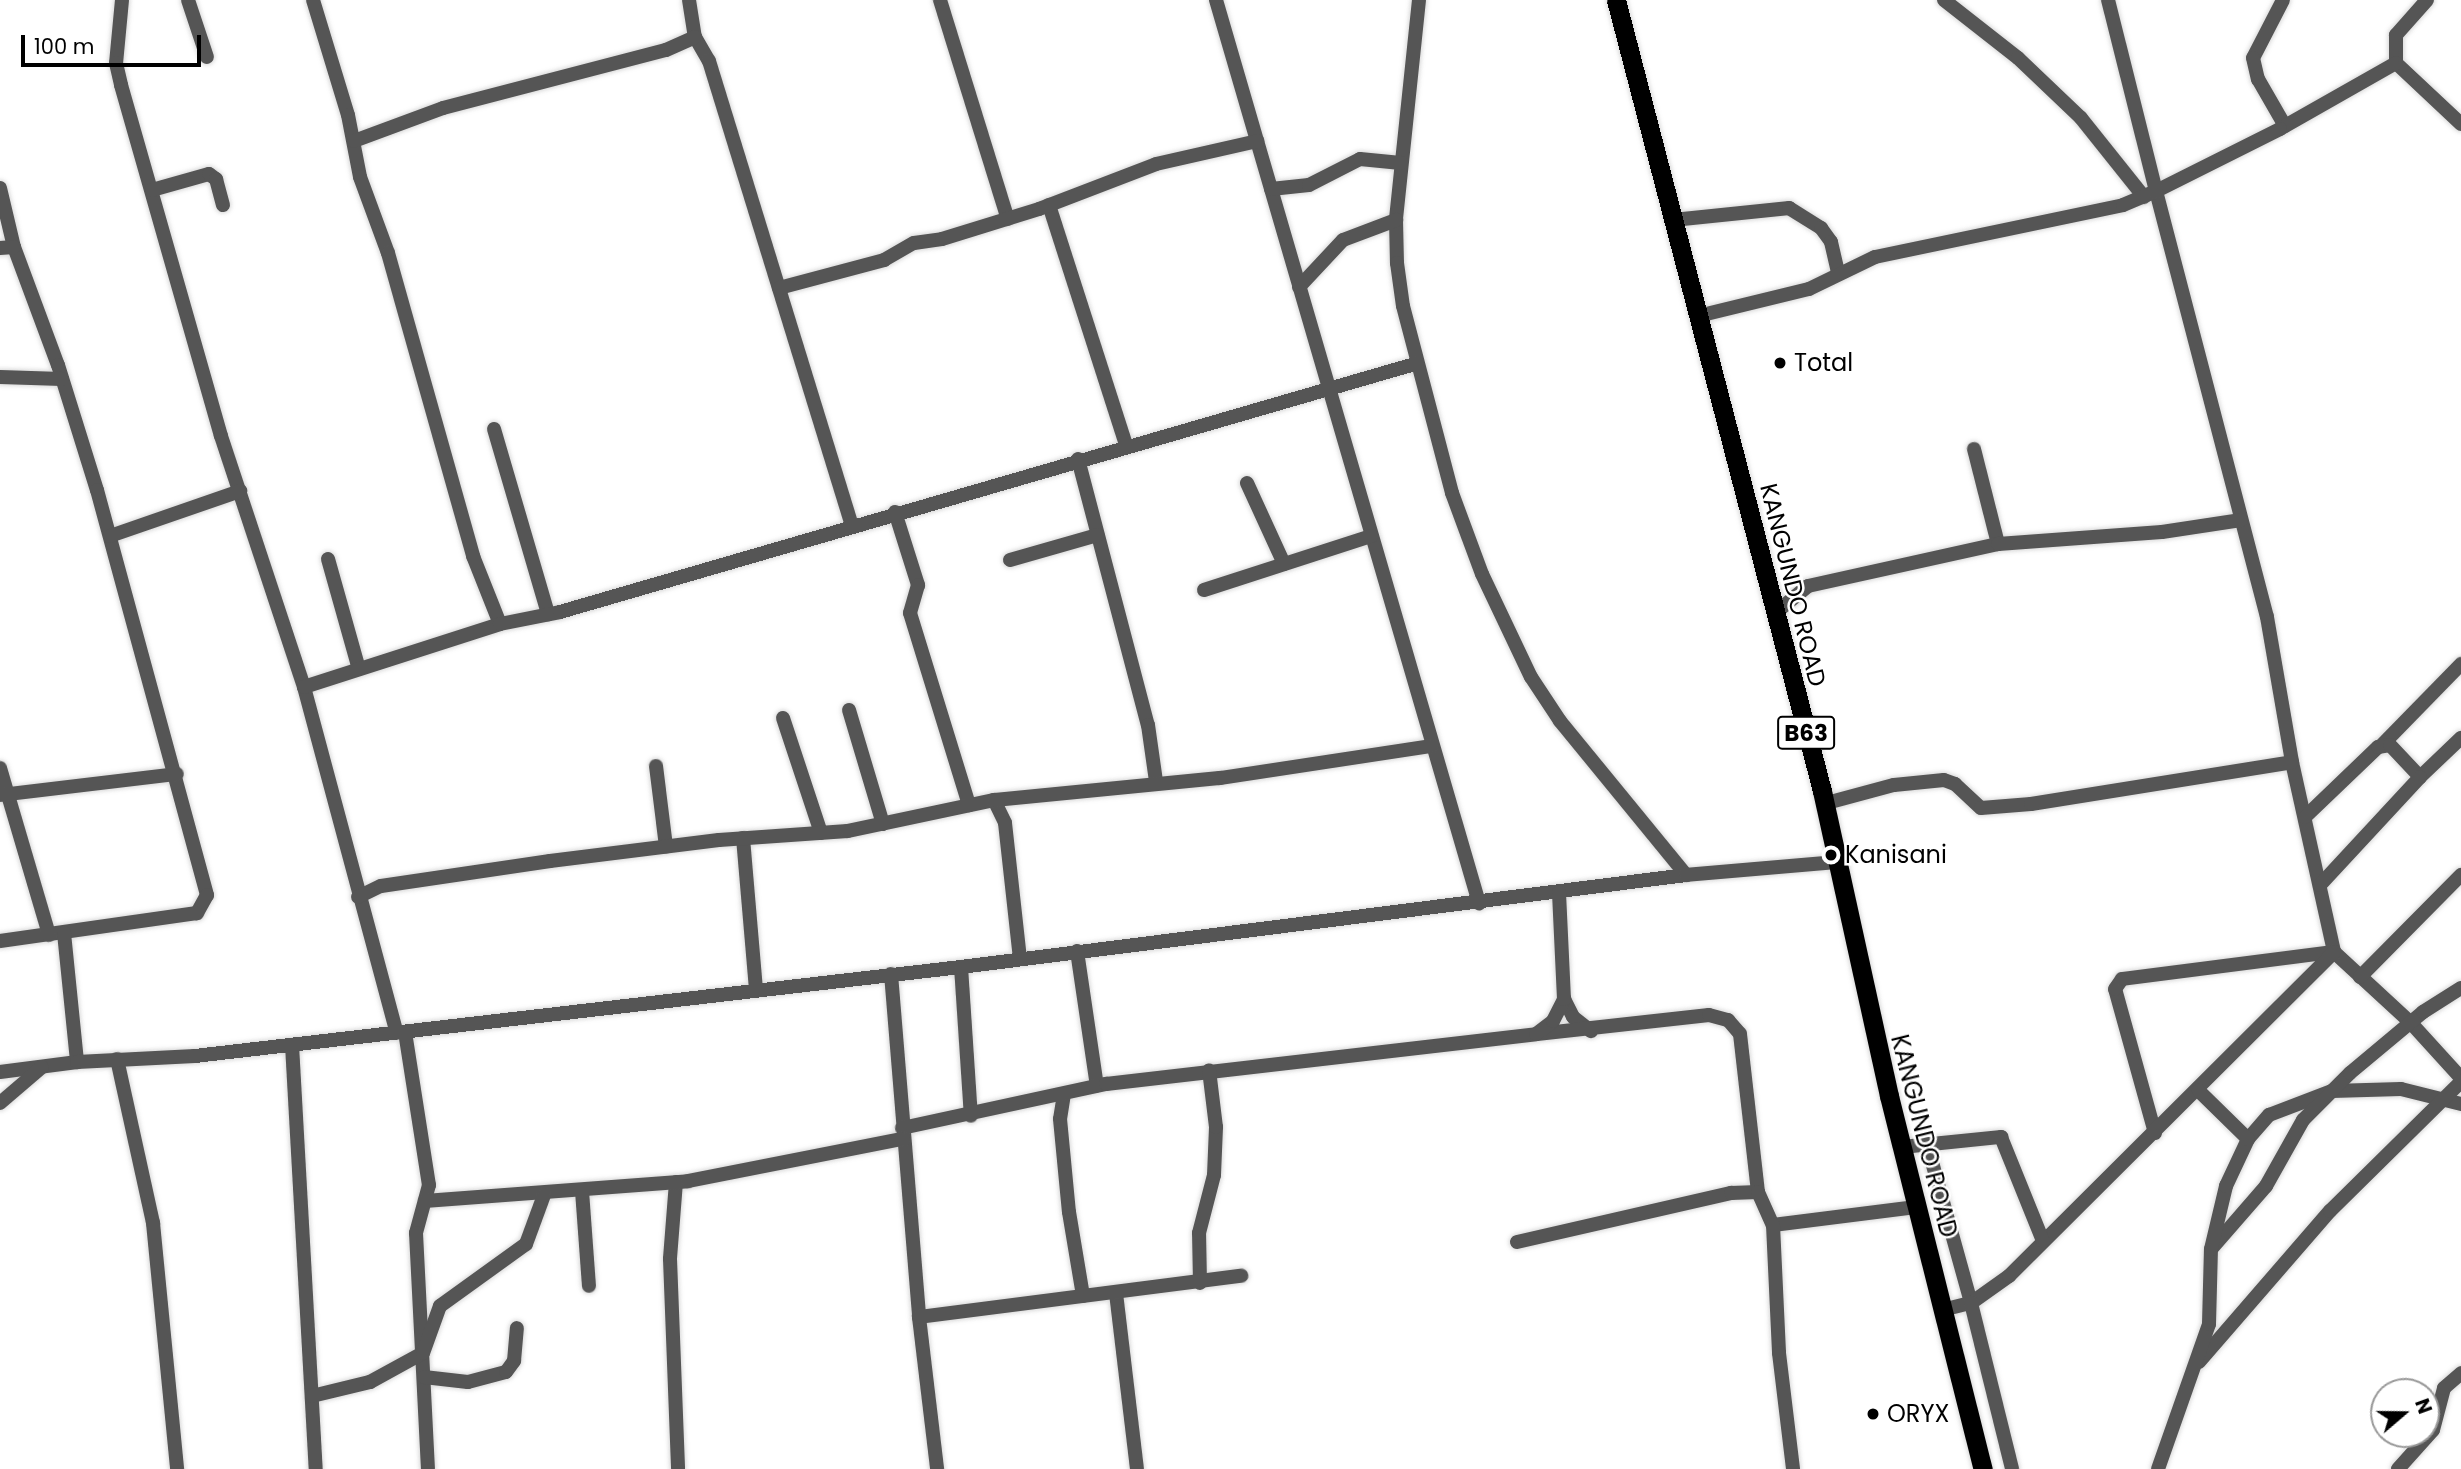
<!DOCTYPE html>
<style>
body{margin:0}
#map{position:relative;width:2461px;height:1469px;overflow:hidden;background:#fff;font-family:Poppins,sans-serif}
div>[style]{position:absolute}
.roads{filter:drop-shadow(0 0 2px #dbdbdb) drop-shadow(0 0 2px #dbdbdb)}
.minor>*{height:14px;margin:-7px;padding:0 7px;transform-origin:7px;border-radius:7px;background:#555}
.trunk>*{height:19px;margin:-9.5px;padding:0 9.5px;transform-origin:9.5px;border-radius:9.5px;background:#000}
.dots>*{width:19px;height:19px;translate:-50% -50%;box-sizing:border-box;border:4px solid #fff;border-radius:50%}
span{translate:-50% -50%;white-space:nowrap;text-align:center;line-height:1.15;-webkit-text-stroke:5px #fff;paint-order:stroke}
.shield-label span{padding:2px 5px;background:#fff;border:2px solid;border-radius:5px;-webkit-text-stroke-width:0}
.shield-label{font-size:23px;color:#000;font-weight:700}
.poi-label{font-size:24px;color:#000}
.left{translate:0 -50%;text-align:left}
.street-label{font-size:24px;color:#000}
.north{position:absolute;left:2370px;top:1378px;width:70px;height:70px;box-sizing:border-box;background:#fff;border:2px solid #999;border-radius:50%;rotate:70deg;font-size:19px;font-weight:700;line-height:28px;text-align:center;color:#000}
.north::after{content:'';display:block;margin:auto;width:24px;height:32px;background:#000;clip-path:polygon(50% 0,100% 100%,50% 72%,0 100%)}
.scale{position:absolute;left:21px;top:35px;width:180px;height:32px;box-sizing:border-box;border:4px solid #000;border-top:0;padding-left:9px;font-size:21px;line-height:24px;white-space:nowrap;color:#000;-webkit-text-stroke:5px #fff;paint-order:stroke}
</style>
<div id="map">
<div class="roads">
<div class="minor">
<i style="left:122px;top:0;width:63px;rotate:95.4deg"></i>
<i style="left:116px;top:63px;width:23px;rotate:77deg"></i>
<i style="left:121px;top:85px;width:365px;rotate:74.1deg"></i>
<i style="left:221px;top:436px;width:264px;rotate:71.7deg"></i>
<i style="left:304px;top:687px;width:358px;rotate:75deg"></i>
<i style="left:188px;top:0;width:60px;rotate:71.6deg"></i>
<i style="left:313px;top:0;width:120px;rotate:73.1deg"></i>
<i style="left:348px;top:115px;width:63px;rotate:79deg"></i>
<i style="left:360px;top:177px;width:81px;rotate:69.8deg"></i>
<i style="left:388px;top:253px;width:315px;rotate:74.3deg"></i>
<i style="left:473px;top:556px;width:73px;rotate:68.3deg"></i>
<i style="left:689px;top:0;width:37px;rotate:81deg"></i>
<i style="left:695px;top:37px;width:28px;rotate:60deg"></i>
<i style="left:709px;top:61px;width:486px;rotate:72.9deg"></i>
<i style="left:940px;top:0;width:229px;rotate:72.8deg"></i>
<i style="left:1216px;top:0;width:941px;rotate:73.76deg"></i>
<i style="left:1419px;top:0;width:221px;rotate:96deg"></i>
<i style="left:1396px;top:220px;width:43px;rotate:88.7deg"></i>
<i style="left:1397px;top:263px;width:43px;rotate:82.1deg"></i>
<i style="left:1403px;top:306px;width:193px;rotate:75.3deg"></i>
<i style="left:1452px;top:493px;width:86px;rotate:69.7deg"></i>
<i style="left:1482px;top:574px;width:114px;rotate:64.6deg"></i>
<i style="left:1531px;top:677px;width:53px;rotate:56.6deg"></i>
<i style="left:1560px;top:721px;width:199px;rotate:50.7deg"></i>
<i style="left:1944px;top:0;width:94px;rotate:38.1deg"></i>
<i style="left:2018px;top:58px;width:87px;rotate:43.6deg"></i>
<i style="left:2081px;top:118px;width:101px;rotate:51.4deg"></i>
<i style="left:2283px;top:0;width:65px;rotate:117.3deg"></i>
<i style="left:2253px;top:58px;width:22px;rotate:77deg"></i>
<i style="left:2258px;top:79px;width:54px;rotate:60.1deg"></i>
<i style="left:2427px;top:0;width:47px;rotate:131.5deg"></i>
<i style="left:2396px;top:35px;width:28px;rotate:90deg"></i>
<i style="left:2396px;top:63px;width:89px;rotate:43.2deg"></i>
<i style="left:2396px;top:63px;width:133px;rotate:150.4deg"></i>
<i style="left:2280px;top:129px;width:139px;rotate:153.4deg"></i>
<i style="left:2156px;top:191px;width:440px;rotate:75.4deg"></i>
<i style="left:2267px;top:617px;width:147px;rotate:80.2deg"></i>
<i style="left:2292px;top:762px;width:195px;rotate:77.5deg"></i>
<i style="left:2334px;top:952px;width:105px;rotate:42.7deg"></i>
<i style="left:2411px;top:1023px;width:74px;rotate:47.7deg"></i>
<i style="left:354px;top:141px;width:95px;rotate:-20.3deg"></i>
<i style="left:443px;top:108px;width:230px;rotate:-14.6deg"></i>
<i style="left:666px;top:50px;width:32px;rotate:-24deg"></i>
<i style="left:0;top:188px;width:61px;rotate:76.7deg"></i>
<i style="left:14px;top:247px;width:126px;rotate:69.6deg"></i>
<i style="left:58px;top:365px;width:131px;rotate:72.7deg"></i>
<i style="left:97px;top:490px;width:420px;rotate:74.8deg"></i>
<i style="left:207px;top:895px;width:21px;rotate:119deg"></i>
<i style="left:197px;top:913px;width:199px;rotate:171.9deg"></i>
<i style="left:1271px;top:189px;width:38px;rotate:-6deg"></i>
<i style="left:1309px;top:185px;width:57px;rotate:-27deg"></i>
<i style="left:1360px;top:159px;width:41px;rotate:5.6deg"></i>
<i style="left:152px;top:190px;width:59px;rotate:-15.7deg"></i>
<i style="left:209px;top:174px;width:9px;rotate:36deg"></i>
<i style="left:216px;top:179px;width:27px;rotate:75deg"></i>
<i style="left:1049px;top:205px;width:252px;rotate:72.2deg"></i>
<i style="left:1673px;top:220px;width:117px;rotate:-5.9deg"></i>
<i style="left:1789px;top:208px;width:38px;rotate:32deg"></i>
<i style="left:1821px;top:228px;width:17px;rotate:54deg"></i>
<i style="left:1831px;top:242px;width:32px;rotate:77deg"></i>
<i style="left:0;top:248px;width:14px;rotate:-4deg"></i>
<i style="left:1299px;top:287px;width:64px;rotate:-46.9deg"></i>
<i style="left:1343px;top:240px;width:57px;rotate:-20.7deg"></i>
<i style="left:779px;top:288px;width:109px;rotate:-14.9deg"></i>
<i style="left:884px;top:260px;width:34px;rotate:-30deg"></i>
<i style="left:914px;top:243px;width:28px;rotate:-8deg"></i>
<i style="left:942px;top:239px;width:102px;rotate:-17.2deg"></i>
<i style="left:1039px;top:209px;width:125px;rotate:-21deg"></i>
<i style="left:1156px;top:164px;width:104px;rotate:-12.8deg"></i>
<i style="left:1698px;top:316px;width:114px;rotate:-13.7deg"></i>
<i style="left:1809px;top:289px;width:73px;rotate:-25.9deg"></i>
<i style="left:1875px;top:257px;width:253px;rotate:-11.8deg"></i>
<i style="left:2123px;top:205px;width:36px;rotate:-23deg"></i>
<i style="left:2156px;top:191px;width:197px;rotate:-104.1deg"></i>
<i style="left:0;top:377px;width:62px;rotate:1.8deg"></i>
<i style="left:494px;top:429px;width:193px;rotate:73.7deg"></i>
<i style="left:1974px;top:449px;width:98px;rotate:75.8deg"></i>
<i style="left:1078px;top:459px;width:275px;rotate:75.3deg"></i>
<i style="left:1148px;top:725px;width:57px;rotate:81.9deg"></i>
<i style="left:1247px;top:483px;width:89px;rotate:65.4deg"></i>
<i style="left:895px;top:512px;width:77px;rotate:72.5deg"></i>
<i style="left:918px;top:585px;width:29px;rotate:106deg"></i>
<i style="left:910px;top:613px;width:201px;rotate:72.9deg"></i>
<i style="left:110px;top:536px;width:138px;rotate:-19.1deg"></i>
<i style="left:328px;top:559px;width:114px;rotate:74.3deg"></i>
<i style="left:1010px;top:560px;width:91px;rotate:-16deg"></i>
<i style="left:1204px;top:590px;width:176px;rotate:-17.9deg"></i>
<i style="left:1774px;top:614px;width:44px;rotate:-39.5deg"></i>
<i style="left:1808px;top:586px;width:195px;rotate:-12.5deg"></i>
<i style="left:1998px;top:544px;width:164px;rotate:-4.2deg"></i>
<i style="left:2162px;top:532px;width:80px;rotate:-8.6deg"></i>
<i style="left:304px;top:687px;width:206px;rotate:-17.8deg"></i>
<i style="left:500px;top:624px;width:61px;rotate:-11.3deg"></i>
<i style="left:560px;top:612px;width:893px;rotate:-16.18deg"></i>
<i style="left:849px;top:710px;width:119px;rotate:73.4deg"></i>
<i style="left:783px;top:718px;width:121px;rotate:71.7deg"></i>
<i style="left:2383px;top:744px;width:112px;rotate:-45.7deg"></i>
<i style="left:656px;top:766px;width:81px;rotate:82.9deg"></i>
<i style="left:0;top:768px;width:174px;rotate:73.6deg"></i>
<i style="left:0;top:795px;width:178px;rotate:-6.8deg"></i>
<i style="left:994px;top:800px;width:25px;rotate:64deg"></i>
<i style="left:1005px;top:823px;width:136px;rotate:83.7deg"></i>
<i style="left:1823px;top:804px;width:73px;rotate:-15deg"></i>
<i style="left:1894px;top:785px;width:50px;rotate:-5.7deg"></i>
<i style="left:1944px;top:780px;width:12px;rotate:20deg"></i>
<i style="left:1955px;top:784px;width:35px;rotate:43deg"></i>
<i style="left:1981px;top:808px;width:50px;rotate:-4.6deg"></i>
<i style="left:2031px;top:804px;width:264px;rotate:-9.1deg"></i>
<i style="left:2305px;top:817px;width:101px;rotate:-43.8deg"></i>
<i style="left:2378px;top:747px;width:12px;rotate:-9deg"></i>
<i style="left:2390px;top:745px;width:44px;rotate:46.8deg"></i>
<i style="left:2420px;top:777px;width:57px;rotate:-43.6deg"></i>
<i style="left:743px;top:838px;width:153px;rotate:85.1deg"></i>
<i style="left:2320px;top:885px;width:147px;rotate:-47.2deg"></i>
<i style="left:358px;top:897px;width:25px;rotate:-26deg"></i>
<i style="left:381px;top:886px;width:171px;rotate:-8.4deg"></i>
<i style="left:550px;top:861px;width:170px;rotate:-7.1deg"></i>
<i style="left:719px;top:840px;width:129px;rotate:-4deg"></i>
<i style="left:848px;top:831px;width:149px;rotate:-12deg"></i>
<i style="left:994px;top:800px;width:227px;rotate:-5.6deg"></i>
<i style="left:1220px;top:778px;width:214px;rotate:-8.6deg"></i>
<i style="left:64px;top:933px;width:130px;rotate:84.2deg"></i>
<i style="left:1077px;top:951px;width:136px;rotate:81.6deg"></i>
<i style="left:961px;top:967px;width:149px;rotate:86.2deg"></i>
<i style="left:891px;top:974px;width:344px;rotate:85.3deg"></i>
<i style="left:919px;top:1317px;width:153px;rotate:83.2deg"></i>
<i style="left:2360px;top:977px;width:144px;rotate:-45.3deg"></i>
<i style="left:1564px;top:999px;width:20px;rotate:63deg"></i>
<i style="left:1573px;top:1017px;width:23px;rotate:38deg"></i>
<i style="left:405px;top:1032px;width:155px;rotate:81.1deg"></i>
<i style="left:429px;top:1185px;width:50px;rotate:105.2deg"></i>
<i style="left:416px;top:1233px;width:236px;rotate:87.1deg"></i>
<i style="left:1537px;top:1034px;width:173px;rotate:-6.3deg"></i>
<i style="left:1709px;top:1015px;width:20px;rotate:15deg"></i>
<i style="left:1728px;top:1020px;width:18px;rotate:49deg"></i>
<i style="left:1740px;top:1034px;width:159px;rotate:83.5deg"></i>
<i style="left:292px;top:1045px;width:425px;rotate:86.8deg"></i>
<i style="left:117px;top:1059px;width:168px;rotate:77.6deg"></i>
<i style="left:153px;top:1223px;width:247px;rotate:84.4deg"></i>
<i style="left:0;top:1072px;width:78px;rotate:-7.4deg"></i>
<i style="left:77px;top:1062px;width:118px;rotate:-2.9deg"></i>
<i style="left:195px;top:1056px;width:771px;rotate:-6.63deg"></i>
<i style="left:961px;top:967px;width:731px;rotate:-7.23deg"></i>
<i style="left:1686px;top:875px;width:153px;rotate:-4.9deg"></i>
<i style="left:1064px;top:1094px;width:25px;rotate:99deg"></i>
<i style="left:1060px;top:1119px;width:93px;rotate:84.5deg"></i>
<i style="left:1069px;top:1212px;width:85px;rotate:80.5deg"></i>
<i style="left:0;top:1103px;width:55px;rotate:-40.6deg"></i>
<i style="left:902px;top:1128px;width:209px;rotate:-12.2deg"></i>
<i style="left:1106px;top:1084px;width:433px;rotate:-6.6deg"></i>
<i style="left:1536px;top:1034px;width:21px;rotate:-37deg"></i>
<i style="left:1553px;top:1021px;width:25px;rotate:-63deg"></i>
<i style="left:1564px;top:999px;width:107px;rotate:-92.7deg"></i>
<i style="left:2155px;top:1133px;width:149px;rotate:-105.5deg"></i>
<i style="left:2115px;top:989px;width:12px;rotate:-55deg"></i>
<i style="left:2122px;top:979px;width:214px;rotate:-7.3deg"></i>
<i style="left:2248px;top:1139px;width:32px;rotate:-49deg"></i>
<i style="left:2269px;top:1115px;width:67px;rotate:-20.9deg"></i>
<i style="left:2332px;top:1091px;width:69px;rotate:-1.7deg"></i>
<i style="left:2401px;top:1089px;width:62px;rotate:14deg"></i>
<i style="left:1927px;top:1144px;width:165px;rotate:74.5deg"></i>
<i style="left:1971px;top:1303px;width:47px;rotate:-35.4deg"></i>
<i style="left:2009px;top:1276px;width:459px;rotate:-44.9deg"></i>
<i style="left:1902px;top:1147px;width:100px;rotate:-5.8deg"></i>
<i style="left:2001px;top:1137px;width:112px;rotate:68deg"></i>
<i style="left:676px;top:1182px;width:77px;rotate:94.5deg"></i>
<i style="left:670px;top:1259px;width:210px;rotate:87.8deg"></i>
<i style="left:582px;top:1191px;width:95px;rotate:85.8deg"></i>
<i style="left:425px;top:1201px;width:264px;rotate:-4.3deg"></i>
<i style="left:688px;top:1181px;width:219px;rotate:-11.1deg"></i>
<i style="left:1773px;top:1225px;width:144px;rotate:-7.2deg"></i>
<i style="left:1517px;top:1242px;width:220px;rotate:-12.9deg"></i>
<i style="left:1731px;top:1193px;width:27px;rotate:-2deg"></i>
<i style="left:1758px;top:1192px;width:36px;rotate:66deg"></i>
<i style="left:1773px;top:1225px;width:128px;rotate:87.3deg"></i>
<i style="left:1779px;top:1353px;width:117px;rotate:83.1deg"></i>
<i style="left:2213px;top:1247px;width:81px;rotate:-49deg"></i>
<i style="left:2266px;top:1186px;width:76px;rotate:-60.7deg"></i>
<i style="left:2303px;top:1120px;width:66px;rotate:-45deg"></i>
<i style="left:2350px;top:1073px;width:95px;rotate:-39.9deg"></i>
<i style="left:2423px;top:1012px;width:45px;rotate:-32.3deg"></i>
<i style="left:1200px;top:1283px;width:50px;rotate:-91.1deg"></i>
<i style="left:1199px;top:1233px;width:60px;rotate:-75.5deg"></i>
<i style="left:1214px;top:1175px;width:48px;rotate:-87.6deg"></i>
<i style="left:1216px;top:1127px;width:57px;rotate:-97deg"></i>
<i style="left:1116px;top:1293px;width:177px;rotate:83.2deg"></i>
<i style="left:1942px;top:1310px;width:30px;rotate:-14deg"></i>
<i style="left:1971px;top:1303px;width:171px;rotate:76.1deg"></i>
<i style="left:919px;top:1317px;width:325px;rotate:-7.3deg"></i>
<i style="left:2199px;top:1362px;width:200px;rotate:-49.1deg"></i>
<i style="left:2330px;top:1211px;width:184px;rotate:-44.6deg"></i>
<i style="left:424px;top:1377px;width:44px;rotate:6.5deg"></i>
<i style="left:468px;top:1382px;width:39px;rotate:-15deg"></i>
<i style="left:506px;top:1372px;width:14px;rotate:-54deg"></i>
<i style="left:514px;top:1361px;width:33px;rotate:-85deg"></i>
<i style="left:312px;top:1396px;width:60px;rotate:-13.6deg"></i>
<i style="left:370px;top:1382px;width:60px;rotate:-28.7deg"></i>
<i style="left:423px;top:1353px;width:50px;rotate:-70.1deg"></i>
<i style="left:440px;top:1306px;width:106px;rotate:-35.8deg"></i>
<i style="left:526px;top:1244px;width:52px;rotate:-69.8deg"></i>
<i style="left:2158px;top:1469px;width:154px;rotate:-70.6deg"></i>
<i style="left:2209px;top:1324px;width:75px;rotate:-88.5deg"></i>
<i style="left:2211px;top:1249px;width:65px;rotate:-76.6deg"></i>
<i style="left:2226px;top:1186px;width:52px;rotate:-64.9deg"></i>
<i style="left:2248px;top:1139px;width:69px;rotate:-135.6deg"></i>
<i style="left:2398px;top:1469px;width:52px;rotate:-48.1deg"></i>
<i style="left:2433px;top:1430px;width:43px;rotate:-75.3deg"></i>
<i style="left:2444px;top:1388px;width:23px;rotate:-41deg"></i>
</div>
<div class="trunk">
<i style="left:1616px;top:0;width:817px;rotate:75.4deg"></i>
<i style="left:1822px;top:791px;width:312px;rotate:77.6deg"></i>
<i style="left:1889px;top:1096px;width:385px;rotate:75.9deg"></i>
</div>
</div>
<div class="dots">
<i style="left:1780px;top:363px;background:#000"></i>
<i style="left:1831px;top:855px;background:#000"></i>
<i style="left:1873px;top:1414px;background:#000"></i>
</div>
<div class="shield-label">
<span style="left:1806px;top:733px">B63</span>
</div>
<div class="poi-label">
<span class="left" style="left:1794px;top:363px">Total</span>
<span class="left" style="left:1845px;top:855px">Kanisani</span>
<span class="left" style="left:1887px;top:1414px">ORYX</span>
</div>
<div class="street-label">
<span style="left:1793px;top:585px;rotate:76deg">KANGUNDO ROAD</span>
<span style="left:1924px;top:1136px;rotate:76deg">KANGUNDO ROAD</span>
</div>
<div class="north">N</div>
<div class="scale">100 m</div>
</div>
